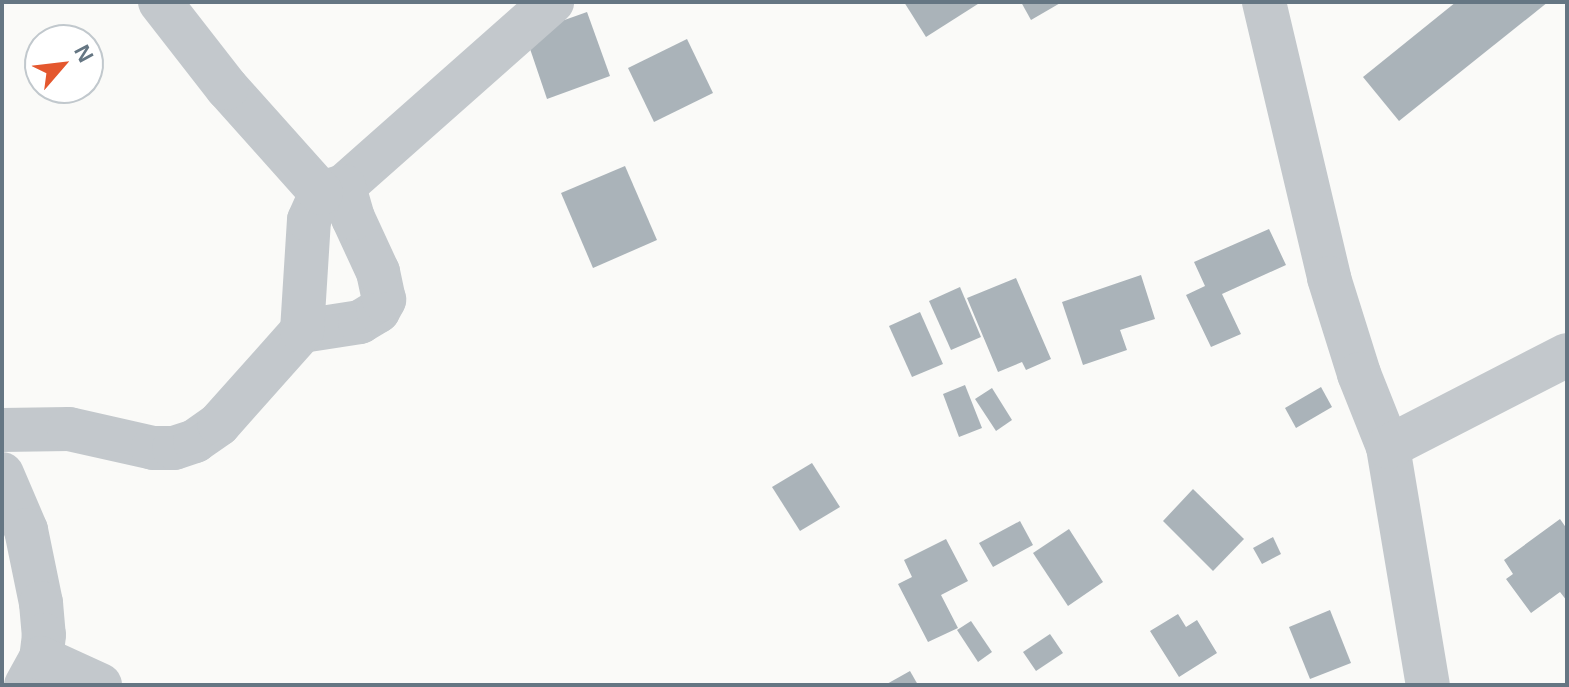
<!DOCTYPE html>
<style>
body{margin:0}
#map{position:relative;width:1569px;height:687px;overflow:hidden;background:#fafaf8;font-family:Helvetica,sans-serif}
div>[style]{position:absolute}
.building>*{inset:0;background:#aab3b9}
.minor>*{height:44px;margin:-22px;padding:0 22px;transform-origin:22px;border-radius:22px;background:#c3c8cc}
span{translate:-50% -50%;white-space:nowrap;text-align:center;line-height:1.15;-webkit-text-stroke:8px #fff;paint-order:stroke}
.frame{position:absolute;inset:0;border:4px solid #657683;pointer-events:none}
.north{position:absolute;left:24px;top:24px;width:80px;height:80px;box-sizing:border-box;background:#fff;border:2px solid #c1c8cd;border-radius:50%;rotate:62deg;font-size:22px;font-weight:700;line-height:32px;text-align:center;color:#657683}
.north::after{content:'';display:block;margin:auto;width:28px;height:36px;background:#e4572e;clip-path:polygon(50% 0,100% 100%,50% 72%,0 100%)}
</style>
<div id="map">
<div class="building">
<i style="clip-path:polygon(904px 2px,981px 2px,926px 37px)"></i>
<i style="clip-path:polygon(1021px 2px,1062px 2px,1031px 20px)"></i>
<i style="clip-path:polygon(1456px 2px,1548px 2px,1399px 121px,1363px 77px)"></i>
<i style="clip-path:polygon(587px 12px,610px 76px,547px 99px,525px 34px)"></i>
<i style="clip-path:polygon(687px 39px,713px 93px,654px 122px,628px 68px)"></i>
<i style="clip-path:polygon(625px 166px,657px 240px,593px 268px,561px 193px)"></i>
<i style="clip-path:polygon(1269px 229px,1286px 265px,1222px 294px,1241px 334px,1211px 347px,1186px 295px,1205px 286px,1194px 262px)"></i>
<i style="clip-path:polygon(1141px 275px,1155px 319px,1120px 330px,1127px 350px,1083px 365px,1062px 302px)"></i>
<i style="clip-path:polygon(1016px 278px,1051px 359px,1026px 370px,1022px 362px,998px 372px,967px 298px)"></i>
<i style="clip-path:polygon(960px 287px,981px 337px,951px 350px,929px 301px)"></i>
<i style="clip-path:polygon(920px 312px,943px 364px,912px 377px,889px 326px)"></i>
<i style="clip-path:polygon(965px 385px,982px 428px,959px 437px,943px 394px)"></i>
<i style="clip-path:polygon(1321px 387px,1332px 407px,1296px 428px,1285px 408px)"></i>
<i style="clip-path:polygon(992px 388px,1012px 420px,996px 431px,975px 399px)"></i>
<i style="clip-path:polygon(812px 463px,840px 507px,800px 531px,772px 487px)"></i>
<i style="clip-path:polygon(1193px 489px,1244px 539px,1213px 571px,1163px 521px)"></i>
<i style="clip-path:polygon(1560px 519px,1567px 529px,1567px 601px,1560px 592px,1531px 613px,1506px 579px,1513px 574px,1504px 560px)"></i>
<i style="clip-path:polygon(1020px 521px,1033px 545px,993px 567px,979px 543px)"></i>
<i style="clip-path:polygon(1069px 529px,1103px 582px,1068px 606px,1033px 553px)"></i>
<i style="clip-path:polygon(1273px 537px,1281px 554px,1262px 564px,1253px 548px)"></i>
<i style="clip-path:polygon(946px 539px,968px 581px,941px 595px,958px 628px,928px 642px,898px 584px,912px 577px,904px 560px)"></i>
<i style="clip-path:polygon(1330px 610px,1351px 663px,1310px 679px,1289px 627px)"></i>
<i style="clip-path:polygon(1178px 614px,1186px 627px,1197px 620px,1217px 653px,1179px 677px,1150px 631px)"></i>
<i style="clip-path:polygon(971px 621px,992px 652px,978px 662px,957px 630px)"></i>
<i style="clip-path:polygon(1050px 634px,1063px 653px,1036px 671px,1023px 652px)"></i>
<i style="clip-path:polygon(910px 671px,918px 685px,885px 685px)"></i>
</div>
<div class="minor">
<i style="left:1264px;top:2px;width:284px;rotate:76.7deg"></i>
<i style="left:1329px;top:278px;width:101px;rotate:72.6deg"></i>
<i style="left:1359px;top:374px;width:79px;rotate:68.3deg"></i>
<i style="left:1388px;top:447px;width:241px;rotate:80.5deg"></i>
<i style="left:321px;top:193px;width:24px;rotate:-17deg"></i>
<i style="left:344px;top:186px;width:278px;rotate:-41.5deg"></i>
<i style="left:302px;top:331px;width:59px;rotate:-8.8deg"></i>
<i style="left:360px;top:322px;width:21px;rotate:-31deg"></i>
<i style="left:378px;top:311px;width:13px;rotate:-61deg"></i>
<i style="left:384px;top:300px;width:29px;rotate:-102deg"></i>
<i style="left:378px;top:272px;width:60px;rotate:-114.8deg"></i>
<i style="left:353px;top:218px;width:33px;rotate:-106deg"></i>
<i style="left:2px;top:430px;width:67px;rotate:-0.9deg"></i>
<i style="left:69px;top:429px;width:86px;rotate:12.7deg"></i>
<i style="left:153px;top:448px;width:21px"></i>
<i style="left:174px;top:448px;width:22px;rotate:-18deg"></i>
<i style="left:195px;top:441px;width:29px;rotate:-35deg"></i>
<i style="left:219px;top:424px;width:125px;rotate:-48.3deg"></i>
<i style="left:302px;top:331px;width:111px;rotate:-86.4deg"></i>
<i style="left:309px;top:220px;width:30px;rotate:-66deg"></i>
<i style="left:321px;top:193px;width:141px;rotate:-131.8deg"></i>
<i style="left:227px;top:88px;width:109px;rotate:-127.9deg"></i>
<i style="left:1388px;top:447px;width:201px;rotate:-27.2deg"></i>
<i style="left:2px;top:474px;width:61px;rotate:66.8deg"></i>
<i style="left:26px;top:530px;width:75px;rotate:78.4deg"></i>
<i style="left:41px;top:603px;width:32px;rotate:85deg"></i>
<i style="left:44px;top:635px;width:23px;rotate:97deg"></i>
<i style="left:41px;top:658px;width:31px;rotate:119deg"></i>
<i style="left:41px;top:658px;width:65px;rotate:24.6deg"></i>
</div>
<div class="frame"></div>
<div class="north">N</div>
</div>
